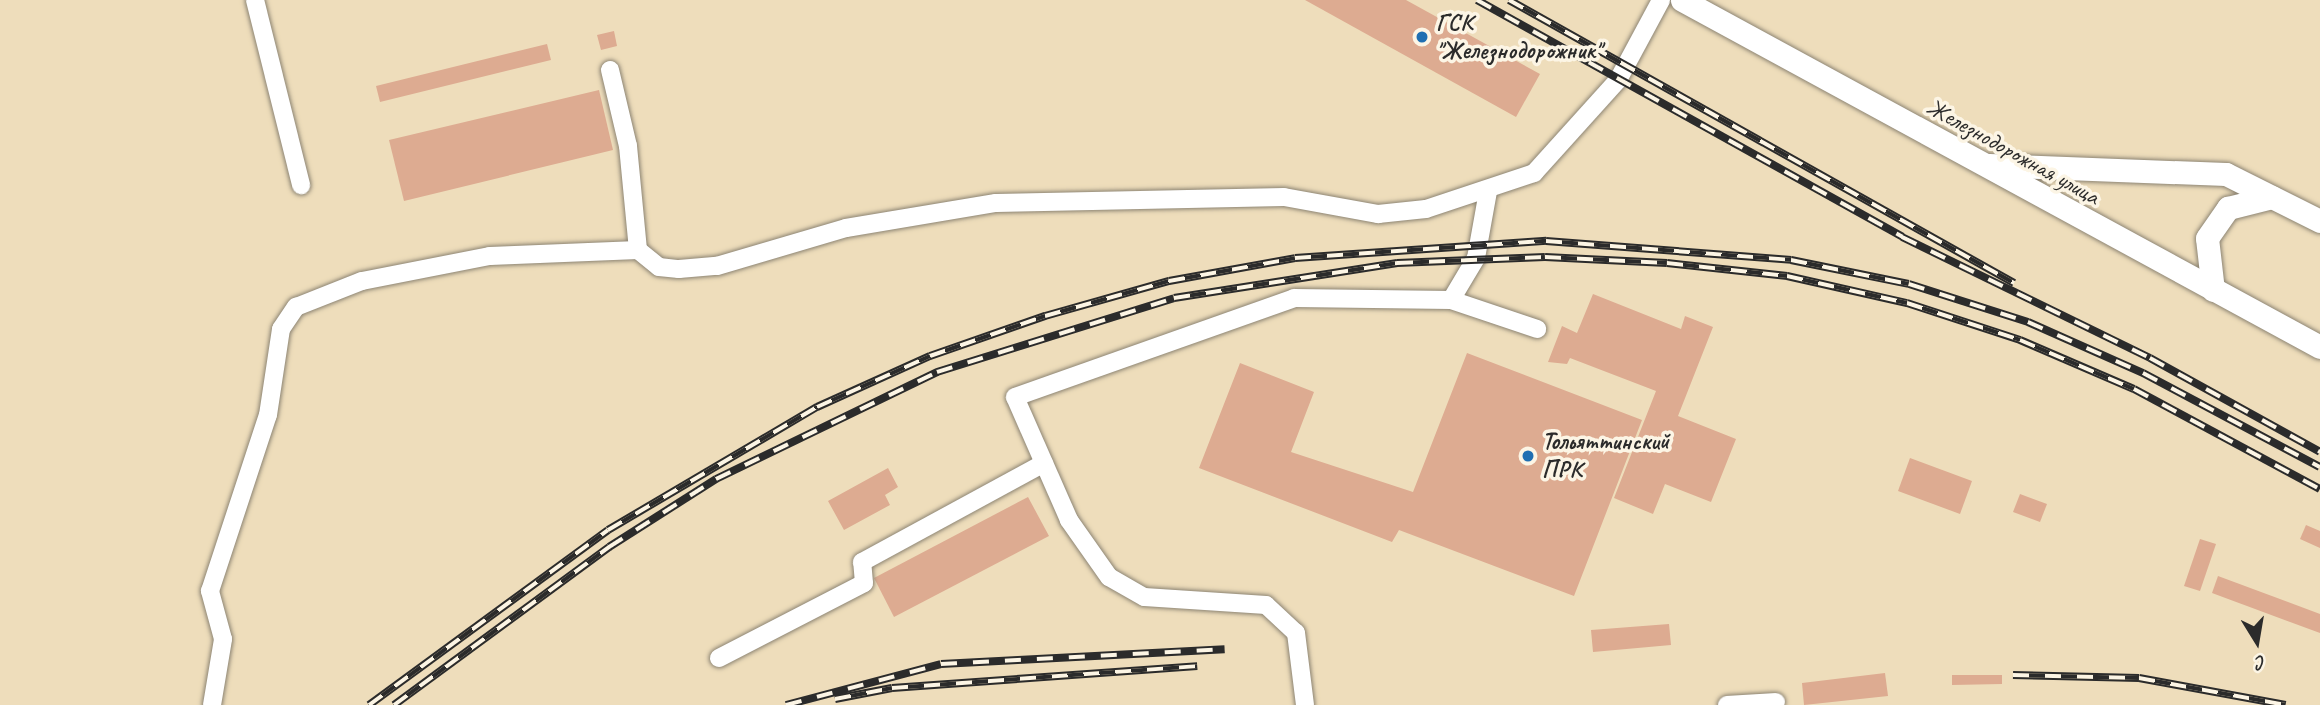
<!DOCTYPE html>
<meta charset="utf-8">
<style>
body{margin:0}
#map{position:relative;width:2320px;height:705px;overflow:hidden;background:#edb;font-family:Caveat,sans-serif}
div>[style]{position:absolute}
.building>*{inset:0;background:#ddab91}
.roads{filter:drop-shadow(0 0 2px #8c8473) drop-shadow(0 0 2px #8c8473)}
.minor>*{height:18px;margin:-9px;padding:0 9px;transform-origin:9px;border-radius:9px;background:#fff}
.major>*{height:23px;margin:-11.5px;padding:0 11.5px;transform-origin:11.5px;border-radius:11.5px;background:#fff}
.rail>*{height:8px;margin-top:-4px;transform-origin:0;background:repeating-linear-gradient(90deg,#fcf5e5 0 16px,#2b2b2b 0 32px);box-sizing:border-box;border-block:2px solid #2b2b2b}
.dots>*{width:19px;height:19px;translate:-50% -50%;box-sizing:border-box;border:4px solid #fcf5e5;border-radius:50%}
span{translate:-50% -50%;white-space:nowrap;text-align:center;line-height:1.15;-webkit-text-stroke:7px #fcf5e5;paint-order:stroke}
.poi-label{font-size:24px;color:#2b2b2b;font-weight:700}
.left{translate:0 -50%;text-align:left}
.street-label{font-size:24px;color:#2b2b2b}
.north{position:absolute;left:2222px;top:607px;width:70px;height:70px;-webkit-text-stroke:5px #fcf5e5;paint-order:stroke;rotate:169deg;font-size:19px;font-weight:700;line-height:28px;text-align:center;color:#2b2b2b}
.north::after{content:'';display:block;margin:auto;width:24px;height:32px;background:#2b2b2b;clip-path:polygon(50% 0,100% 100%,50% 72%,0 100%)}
</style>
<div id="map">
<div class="building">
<i style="clip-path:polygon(1305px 0,1406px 0,1540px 74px,1516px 117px)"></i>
<i style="clip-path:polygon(614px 31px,617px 46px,601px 50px,597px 35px)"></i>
<i style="clip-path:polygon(547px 44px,551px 60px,380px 102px,376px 86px)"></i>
<i style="clip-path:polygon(599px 90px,613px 150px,404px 201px,389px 140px)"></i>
<i style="clip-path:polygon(1593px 294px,1681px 329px,1685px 316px,1713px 327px,1678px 416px,1736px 439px,1711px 502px,1665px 484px,1653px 514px,1614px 498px,1656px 391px,1570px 358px,1567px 364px,1548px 362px,1562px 326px,1577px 333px)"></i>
<i style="clip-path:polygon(1467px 353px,1642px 420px,1574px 596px,1399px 530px,1392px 542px,1199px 468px,1240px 363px,1314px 392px,1291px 452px,1413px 492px)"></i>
<i style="clip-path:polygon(1910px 458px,1972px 481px,1960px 514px,1898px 491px)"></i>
<i style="clip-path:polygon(888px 468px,898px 487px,885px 495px,890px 505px,844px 530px,828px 501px)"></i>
<i style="clip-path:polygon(2020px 494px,2047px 504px,2040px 522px,2013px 512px)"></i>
<i style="clip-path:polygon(1028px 497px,1049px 536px,894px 617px,874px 578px)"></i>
<i style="clip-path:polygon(2306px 525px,2320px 531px,2320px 548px,2300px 539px)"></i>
<i style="clip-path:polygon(2200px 539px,2216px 544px,2200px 591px,2184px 586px)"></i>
<i style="clip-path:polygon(2218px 576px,2320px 614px,2320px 633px,2212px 593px)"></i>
<i style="clip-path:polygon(1669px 624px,1671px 645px,1593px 652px,1591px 630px)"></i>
<i style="clip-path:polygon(1885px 673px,1888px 696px,1804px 705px,1802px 683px)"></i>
<i style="clip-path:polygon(1952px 675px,2002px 675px,2002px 684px,1952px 685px)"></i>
</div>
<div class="roads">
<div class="minor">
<i style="left:255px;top:0;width:191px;rotate:76deg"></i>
<i style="left:610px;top:70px;width:78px;rotate:76.7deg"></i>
<i style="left:628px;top:146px;width:104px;rotate:84.5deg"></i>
<i style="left:638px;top:250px;width:27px;rotate:39deg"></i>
<i style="left:659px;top:267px;width:20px;rotate:6deg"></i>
<i style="left:679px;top:269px;width:38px;rotate:-5deg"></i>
<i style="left:717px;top:266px;width:134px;rotate:-16.4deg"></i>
<i style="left:846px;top:228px;width:152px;rotate:-9.5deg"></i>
<i style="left:996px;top:203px;width:288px;rotate:-1.2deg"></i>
<i style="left:1284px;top:197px;width:96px;rotate:10.3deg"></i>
<i style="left:1378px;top:214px;width:48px;rotate:-5.9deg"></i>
<i style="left:1426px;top:209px;width:114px;rotate:-18.4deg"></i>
<i style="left:1534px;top:173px;width:125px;rotate:-47.9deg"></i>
<i style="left:1618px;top:80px;width:91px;rotate:-61.7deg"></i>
<i style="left:1451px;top:300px;width:49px;rotate:-59.2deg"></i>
<i style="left:1476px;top:258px;width:68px;rotate:-79.8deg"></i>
<i style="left:719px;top:658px;width:163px;rotate:-27.3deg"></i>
<i style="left:864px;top:583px;width:21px;rotate:-95deg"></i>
<i style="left:862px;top:562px;width:207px;rotate:-28.5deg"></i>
<i style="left:212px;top:705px;width:67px;rotate:-80.5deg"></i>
<i style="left:223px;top:639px;width:50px;rotate:-105.2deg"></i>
<i style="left:210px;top:591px;width:185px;rotate:-71.8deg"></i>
<i style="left:268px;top:415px;width:87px;rotate:-81.4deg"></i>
<i style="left:281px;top:329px;width:27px;rotate:-56deg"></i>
<i style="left:296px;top:307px;width:71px;rotate:-21.5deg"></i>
<i style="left:362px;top:281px;width:130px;rotate:-11.1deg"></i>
<i style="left:490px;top:256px;width:148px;rotate:-2.3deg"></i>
<i style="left:1305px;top:705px;width:73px;rotate:-97.1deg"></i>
<i style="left:1296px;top:633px;width:41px;rotate:-137deg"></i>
<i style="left:1266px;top:605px;width:122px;rotate:-176.2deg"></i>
<i style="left:1144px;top:597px;width:40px;rotate:-150.3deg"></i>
<i style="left:1109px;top:577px;width:70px;rotate:-125.1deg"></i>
<i style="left:1069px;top:520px;width:134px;rotate:-113.7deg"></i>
<i style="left:1015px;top:397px;width:296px;rotate:-19.5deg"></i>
<i style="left:1294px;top:298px;width:157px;rotate:0.7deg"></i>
<i style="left:1451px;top:300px;width:91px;rotate:18.6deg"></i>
<i style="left:1727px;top:705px;width:49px;rotate:-3.5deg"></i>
</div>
<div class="major">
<i style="left:1682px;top:0;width:726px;rotate:28.54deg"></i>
<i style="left:1989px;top:165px;width:237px;rotate:2.2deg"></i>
<i style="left:2226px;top:174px;width:105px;rotate:26.6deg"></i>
<i style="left:2213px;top:290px;width:52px;rotate:-96.6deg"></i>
<i style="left:2207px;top:238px;width:37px;rotate:-55deg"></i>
<i style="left:2228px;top:208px;width:45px;rotate:-14deg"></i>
</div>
</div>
<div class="rail">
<i style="left:1477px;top:0;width:487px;rotate:29.1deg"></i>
<i style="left:1902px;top:237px;width:276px;rotate:26deg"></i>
<i style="left:2150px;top:358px;width:194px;rotate:28.9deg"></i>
<i style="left:1509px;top:0;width:579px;rotate:29.27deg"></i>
<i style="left:2013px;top:675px;width:126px;rotate:1.4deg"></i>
<i style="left:2139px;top:678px;width:149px;rotate:10.4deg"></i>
<i style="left:835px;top:699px;width:58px;rotate:-10.9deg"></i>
<i style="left:892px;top:688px;width:306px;rotate:-4.1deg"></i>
<i style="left:369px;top:705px;width:296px;rotate:-36.2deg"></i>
<i style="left:608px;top:530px;width:243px;rotate:-30.5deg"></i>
<i style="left:817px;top:407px;width:124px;rotate:-24.3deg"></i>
<i style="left:930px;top:356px;width:122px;rotate:-19.2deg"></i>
<i style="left:1045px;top:316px;width:129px;rotate:-15.8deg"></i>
<i style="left:1169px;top:281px;width:128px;rotate:-10.3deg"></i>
<i style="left:1295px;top:258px;width:252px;rotate:-3.9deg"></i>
<i style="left:1546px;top:241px;width:246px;rotate:4.4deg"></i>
<i style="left:1791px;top:260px;width:120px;rotate:11.5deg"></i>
<i style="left:1909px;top:284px;width:125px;rotate:17.7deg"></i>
<i style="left:2028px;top:322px;width:126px;rotate:23.9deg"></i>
<i style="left:2143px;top:373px;width:200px;rotate:28deg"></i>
<i style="left:394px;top:705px;width:267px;rotate:-36.3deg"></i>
<i style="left:609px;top:547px;width:127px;rotate:-32.4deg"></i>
<i style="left:716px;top:479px;width:246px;rotate:-25.8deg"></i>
<i style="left:937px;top:372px;width:248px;rotate:-17.3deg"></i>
<i style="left:1174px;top:298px;width:226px;rotate:-8.9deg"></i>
<i style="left:1397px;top:263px;width:148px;rotate:-2.3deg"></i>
<i style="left:1545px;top:257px;width:122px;rotate:2.8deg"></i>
<i style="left:1667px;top:263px;width:121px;rotate:6.2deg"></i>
<i style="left:1787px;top:276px;width:123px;rotate:12.7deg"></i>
<i style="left:1907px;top:303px;width:119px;rotate:18.1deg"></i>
<i style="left:2020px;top:340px;width:124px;rotate:23.3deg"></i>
<i style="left:2134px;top:389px;width:211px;rotate:28.3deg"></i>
<i style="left:786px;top:705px;width:160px;rotate:-14.8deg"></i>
<i style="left:941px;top:664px;width:284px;rotate:-3deg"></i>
</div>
<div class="dots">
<i style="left:1422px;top:37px;background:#1f6fb2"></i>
<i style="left:1528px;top:456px;background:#1f6fb2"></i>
</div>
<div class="poi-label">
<span class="left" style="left:1436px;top:37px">ГСК<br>"Железнодорожник"</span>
<span class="left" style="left:1542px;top:456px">Тольяттинский<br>ПРК</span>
</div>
<div class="street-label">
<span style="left:2013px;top:152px;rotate:29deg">Железнодорожная улица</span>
</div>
<div class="north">С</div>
</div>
